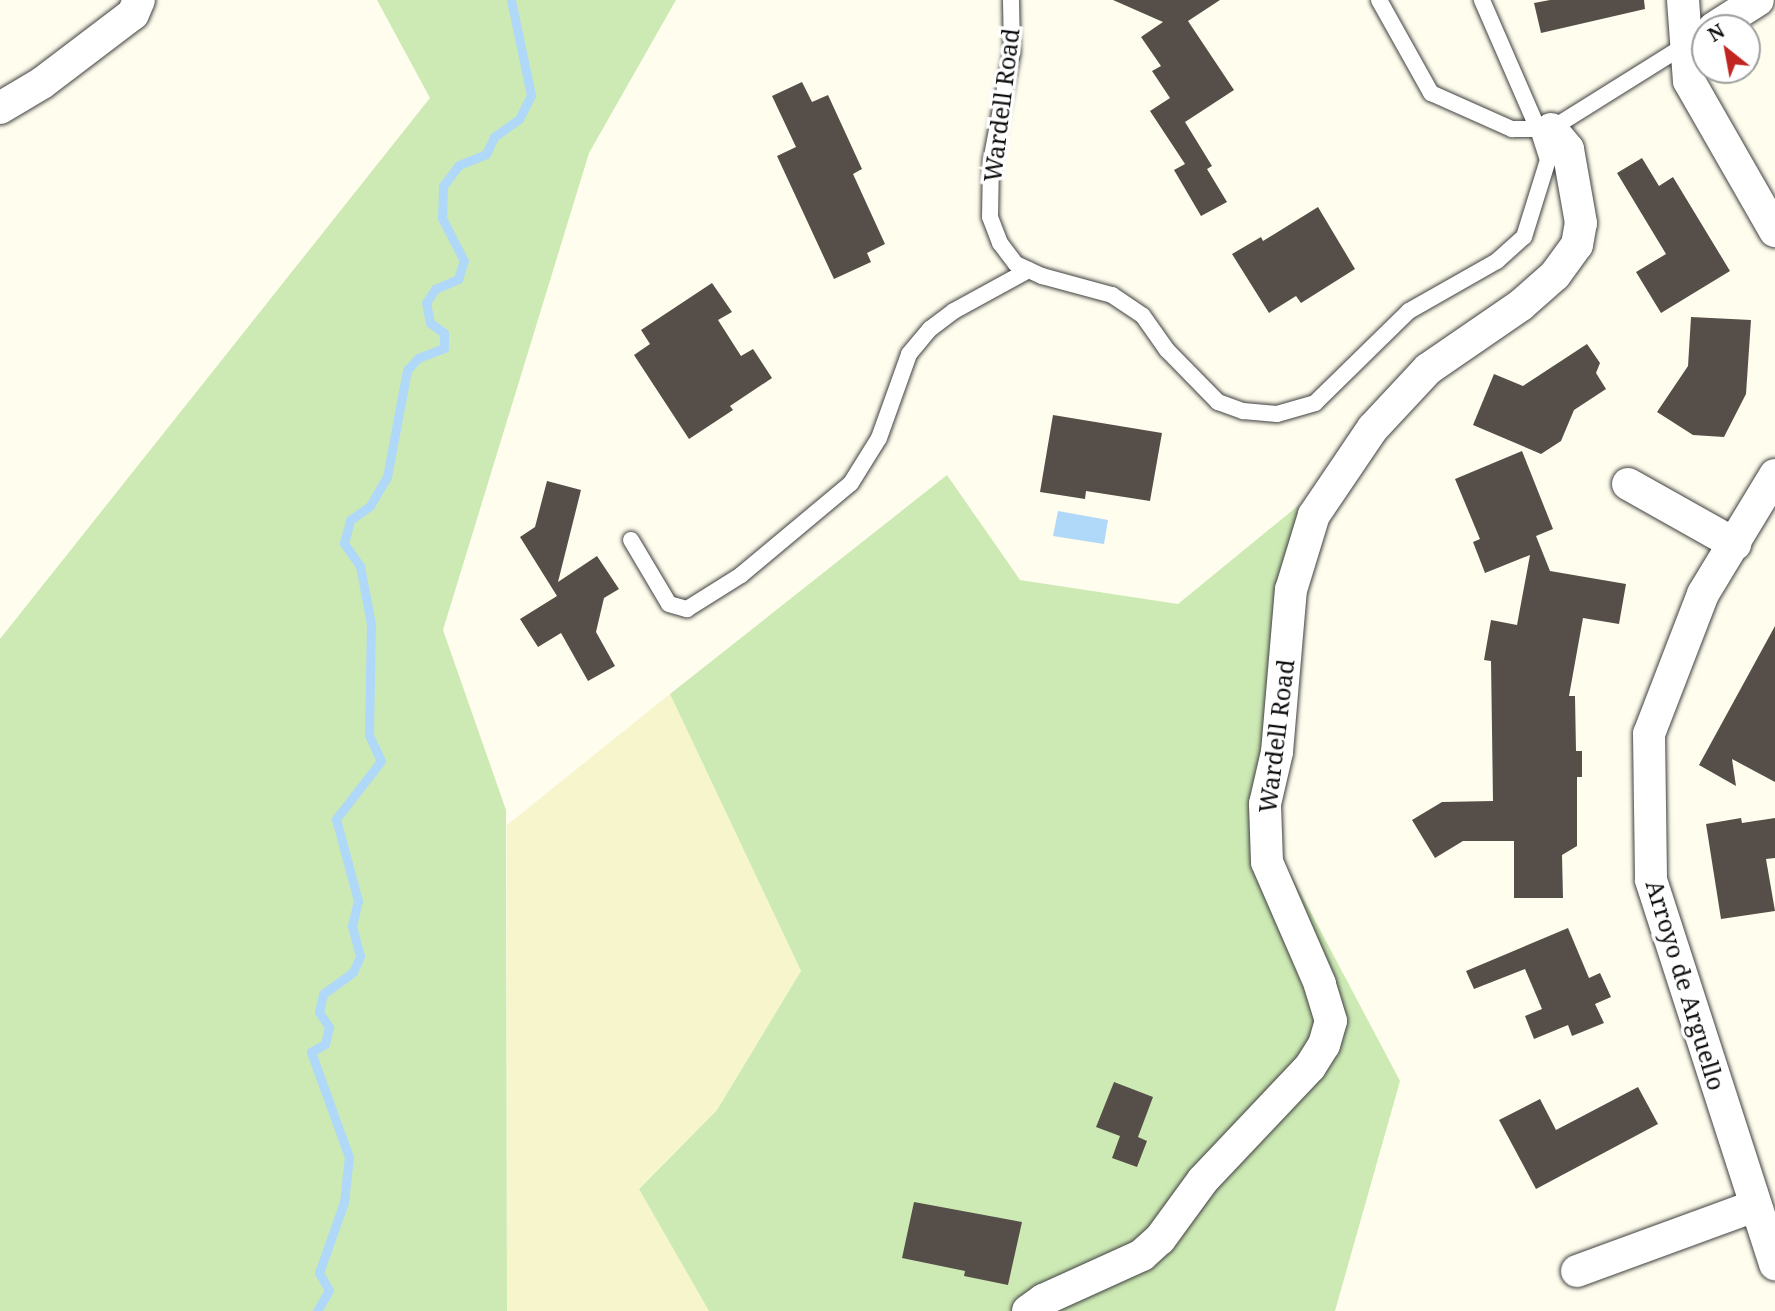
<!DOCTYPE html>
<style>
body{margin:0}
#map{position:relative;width:1775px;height:1311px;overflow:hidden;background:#fffded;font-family:"Noto Serif",serif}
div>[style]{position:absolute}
.farmland>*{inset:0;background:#f6f5cc}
.green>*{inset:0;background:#cdeab5}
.water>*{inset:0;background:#b0d8f8}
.stream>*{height:9px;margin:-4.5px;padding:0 4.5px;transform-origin:4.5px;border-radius:4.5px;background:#b0d8f8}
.building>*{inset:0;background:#564f49}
.roads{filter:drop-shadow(0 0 2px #404040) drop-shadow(0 0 2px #404040)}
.service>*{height:16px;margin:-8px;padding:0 8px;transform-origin:8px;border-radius:8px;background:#fff}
.minor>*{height:32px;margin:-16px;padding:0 16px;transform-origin:16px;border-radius:16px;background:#fff}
span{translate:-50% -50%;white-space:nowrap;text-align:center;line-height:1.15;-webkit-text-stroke:7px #fff;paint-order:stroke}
.street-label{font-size:24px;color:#0d0d0d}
.north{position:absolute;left:1691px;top:14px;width:70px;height:70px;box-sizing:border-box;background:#fff;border:2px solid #9e9e9e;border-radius:50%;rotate:329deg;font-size:19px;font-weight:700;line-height:28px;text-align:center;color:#0d0d0d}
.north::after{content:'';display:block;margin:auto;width:24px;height:32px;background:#c12521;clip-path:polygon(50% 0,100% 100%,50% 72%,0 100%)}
</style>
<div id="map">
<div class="farmland">
<i style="clip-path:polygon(670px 694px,801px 971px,717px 1110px,639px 1188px,709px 1311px,507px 1311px,507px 825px)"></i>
</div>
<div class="green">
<i style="clip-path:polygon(377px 0,676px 0,589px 153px,443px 630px,506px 810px,507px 1311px,0 1311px,0 639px,430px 98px)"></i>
<i style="clip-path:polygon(947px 475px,1020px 580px,1178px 604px,1299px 505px,1280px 592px,1264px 749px,1253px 803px,1400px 1081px,1335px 1311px,709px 1311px,639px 1189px,717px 1110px,801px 971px,670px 694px)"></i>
</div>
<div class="water">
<i style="clip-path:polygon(1058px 511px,1108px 520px,1104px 544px,1053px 536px)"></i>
</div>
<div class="stream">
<i style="left:317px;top:1311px;width:24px;rotate:-60deg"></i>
<i style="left:329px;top:1290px;width:20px;rotate:-120deg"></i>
<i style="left:319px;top:1273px;width:75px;rotate:-70.6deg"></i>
<i style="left:344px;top:1202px;width:45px;rotate:-83.7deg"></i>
<i style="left:349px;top:1157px;width:112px;rotate:-109.9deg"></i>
<i style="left:311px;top:1052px;width:16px;rotate:-30deg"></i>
<i style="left:325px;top:1044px;width:17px;rotate:-77deg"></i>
<i style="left:329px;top:1027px;width:18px;rotate:-124deg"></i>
<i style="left:319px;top:1012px;width:18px;rotate:-77deg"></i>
<i style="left:323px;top:994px;width:37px;rotate:-36deg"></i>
<i style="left:353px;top:972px;width:17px;rotate:-66deg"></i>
<i style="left:360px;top:956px;width:31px;rotate:-105deg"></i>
<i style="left:352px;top:926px;width:26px;rotate:-77deg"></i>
<i style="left:358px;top:901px;width:85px;rotate:-105deg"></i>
<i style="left:336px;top:819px;width:73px;rotate:-52.2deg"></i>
<i style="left:381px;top:761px;width:29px;rotate:-115deg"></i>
<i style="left:369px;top:735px;width:111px;rotate:-89deg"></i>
<i style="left:371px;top:624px;width:59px;rotate:-100.7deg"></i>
<i style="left:360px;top:566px;width:28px;rotate:-125deg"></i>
<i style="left:344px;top:543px;width:24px;rotate:-75deg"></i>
<i style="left:350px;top:520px;width:24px;rotate:-35deg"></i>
<i style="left:370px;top:506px;width:34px;rotate:-60deg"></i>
<i style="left:387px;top:477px;width:109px;rotate:-79.4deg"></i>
<i style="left:407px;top:370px;width:16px;rotate:-47deg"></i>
<i style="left:418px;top:358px;width:28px;rotate:-21deg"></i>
<i style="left:444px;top:348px;width:15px;rotate:-90deg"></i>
<i style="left:444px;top:333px;width:17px;rotate:-144deg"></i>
<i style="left:430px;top:323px;width:20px;rotate:-101deg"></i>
<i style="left:426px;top:303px;width:17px;rotate:-57deg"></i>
<i style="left:435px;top:289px;width:25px;rotate:-23deg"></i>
<i style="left:458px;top:279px;width:19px;rotate:-72deg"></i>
<i style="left:464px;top:261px;width:48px;rotate:-117.1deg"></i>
<i style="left:442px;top:218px;width:32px;rotate:-88deg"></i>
<i style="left:443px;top:186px;width:26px;rotate:-53deg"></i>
<i style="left:459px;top:165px;width:29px;rotate:-22deg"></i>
<i style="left:486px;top:154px;width:19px;rotate:-65deg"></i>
<i style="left:494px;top:137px;width:31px;rotate:-36deg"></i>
<i style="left:519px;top:119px;width:27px;rotate:-63deg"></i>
<i style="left:531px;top:95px;width:97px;rotate:-101.9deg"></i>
</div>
<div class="building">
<i style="clip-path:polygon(1113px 0,1220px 0,1188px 21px,1234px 90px,1185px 122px,1212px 166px,1207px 169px,1227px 202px,1201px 216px,1174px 170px,1185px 164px,1150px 111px,1170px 98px,1152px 71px,1161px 66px,1141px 37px,1163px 22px)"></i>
<i style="clip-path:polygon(1550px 0,1644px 0,1645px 9px,1541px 33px,1534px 3px)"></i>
<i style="clip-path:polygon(802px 82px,812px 102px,828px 95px,862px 169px,853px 174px,885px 244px,867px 253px,871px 262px,834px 279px,777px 156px,796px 147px,772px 96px)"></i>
<i style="clip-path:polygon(1642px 158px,1659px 186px,1673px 177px,1730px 271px,1661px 313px,1636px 272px,1666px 254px,1617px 173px)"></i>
<i style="clip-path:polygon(1318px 207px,1355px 269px,1301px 303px,1296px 296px,1269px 313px,1232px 254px,1261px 237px,1263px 241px)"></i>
<i style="clip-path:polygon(712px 283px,732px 312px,718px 320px,741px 356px,753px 349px,772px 378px,730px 406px,733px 410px,689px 439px,634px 355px,650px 344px,641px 330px)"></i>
<i style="clip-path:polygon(1691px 317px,1751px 320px,1746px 394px,1724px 437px,1693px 435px,1657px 412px,1688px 366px)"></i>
<i style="clip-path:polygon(1587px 344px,1600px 363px,1596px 373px,1606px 389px,1574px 410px,1561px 441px,1541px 454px,1473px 425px,1494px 374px,1523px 386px)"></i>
<i style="clip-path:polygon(1053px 415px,1162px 433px,1150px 501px,1086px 491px,1085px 499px,1040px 492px)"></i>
<i style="clip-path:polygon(1522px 451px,1553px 529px,1536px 536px,1550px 571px,1626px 584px,1619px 624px,1583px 618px,1569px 696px,1575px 696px,1576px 751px,1582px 751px,1582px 777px,1577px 777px,1577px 846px,1562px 855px,1563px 898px,1514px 898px,1514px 841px,1463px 841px,1435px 858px,1412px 820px,1442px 802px,1493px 801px,1491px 661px,1484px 660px,1491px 620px,1517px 625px,1530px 555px,1485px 573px,1473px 542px,1480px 539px,1455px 479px)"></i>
<i style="clip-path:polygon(547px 481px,581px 490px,558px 582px,597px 556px,619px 589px,604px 598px,596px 632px,615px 666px,588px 681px,561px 633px,538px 647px,520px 619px,557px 596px,520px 537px,535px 527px)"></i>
<i style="clip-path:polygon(1775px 626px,1775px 782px,1732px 759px,1736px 786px,1699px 765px)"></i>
<i style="clip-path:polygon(1741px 818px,1742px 823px,1775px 818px,1775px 858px,1766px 859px,1775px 911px,1721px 919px,1706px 824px)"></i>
<i style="clip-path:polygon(1568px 928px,1589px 978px,1600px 973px,1611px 997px,1595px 1004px,1604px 1023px,1572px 1036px,1568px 1025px,1534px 1039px,1525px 1016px,1542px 1009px,1525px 969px,1474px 989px,1466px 971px)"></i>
<i style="clip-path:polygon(1114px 1082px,1153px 1097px,1138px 1137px,1147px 1141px,1137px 1167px,1112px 1158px,1120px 1136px,1096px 1127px)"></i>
<i style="clip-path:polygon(1638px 1087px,1658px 1124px,1536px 1189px,1499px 1120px,1540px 1099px,1556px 1130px)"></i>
<i style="clip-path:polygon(914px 1202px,1022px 1222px,1008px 1285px,964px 1276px,965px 1271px,902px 1258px)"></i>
</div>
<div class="roads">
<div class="service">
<i style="left:1011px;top:0;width:52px;rotate:88.9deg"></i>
<i style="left:1012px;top:52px;width:111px;rotate:100.9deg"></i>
<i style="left:991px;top:161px;width:56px;rotate:91deg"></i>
<i style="left:990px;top:217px;width:28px;rotate:69deg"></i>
<i style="left:1000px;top:243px;width:26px;rotate:53deg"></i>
<i style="left:1016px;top:264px;width:29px;rotate:25deg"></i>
<i style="left:1042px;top:276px;width:73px;rotate:15.2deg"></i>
<i style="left:1112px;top:295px;width:37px;rotate:34deg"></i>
<i style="left:1143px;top:316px;width:42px;rotate:54.8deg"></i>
<i style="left:1167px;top:350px;width:73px;rotate:45.6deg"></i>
<i style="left:1218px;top:402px;width:27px;rotate:20deg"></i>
<i style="left:1243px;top:411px;width:34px;rotate:5deg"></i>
<i style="left:1277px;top:414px;width:40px;rotate:-16deg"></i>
<i style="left:1315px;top:403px;width:132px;rotate:-44.4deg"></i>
<i style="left:1409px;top:311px;width:101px;rotate:-29.6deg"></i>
<i style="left:1497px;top:261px;width:36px;rotate:-42deg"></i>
<i style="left:1524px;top:237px;width:81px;rotate:-72.7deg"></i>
<i style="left:1548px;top:160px;width:33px;rotate:-108deg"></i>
<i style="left:1538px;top:129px;width:141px;rotate:-113.5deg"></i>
<i style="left:1379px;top:0;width:107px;rotate:60.8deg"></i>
<i style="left:1431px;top:93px;width:89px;rotate:24deg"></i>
<i style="left:1512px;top:129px;width:39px"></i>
<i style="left:1551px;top:129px;width:157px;rotate:-32deg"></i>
<i style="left:631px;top:540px;width:74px;rotate:59.3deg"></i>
<i style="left:669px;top:604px;width:19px;rotate:16deg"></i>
<i style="left:687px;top:609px;width:64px;rotate:-32.2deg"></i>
<i style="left:741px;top:575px;width:143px;rotate:-39.9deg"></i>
<i style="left:851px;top:483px;width:53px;rotate:-58.1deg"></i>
<i style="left:879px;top:438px;width:89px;rotate:-70.3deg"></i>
<i style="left:909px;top:354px;width:33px;rotate:-50deg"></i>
<i style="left:930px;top:329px;width:30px;rotate:-37deg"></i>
<i style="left:954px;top:311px;width:85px;rotate:-28.7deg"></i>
</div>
<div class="minor">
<i style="left:1683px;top:0;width:81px;rotate:85.8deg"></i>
<i style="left:1689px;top:81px;width:173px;rotate:60.2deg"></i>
<i style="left:1714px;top:28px;width:52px;rotate:-32.5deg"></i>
<i style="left:0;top:108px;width:49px;rotate:-30.8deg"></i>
<i style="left:42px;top:83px;width:114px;rotate:-37.2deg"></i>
<i style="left:133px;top:14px;width:15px;rotate:-67deg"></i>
<i style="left:1775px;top:475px;width:139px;rotate:121.2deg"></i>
<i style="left:1703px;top:594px;width:150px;rotate:111.1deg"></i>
<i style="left:1649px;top:734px;width:146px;rotate:89.2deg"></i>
<i style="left:1651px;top:880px;width:404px;rotate:72.1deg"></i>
<i style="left:1628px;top:484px;width:123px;rotate:29.3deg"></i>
<i style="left:1577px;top:1271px;width:189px;rotate:-20.1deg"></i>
<i style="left:1028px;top:1311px;width:19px;rotate:-36deg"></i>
<i style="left:1043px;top:1300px;width:109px;rotate:-24.4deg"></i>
<i style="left:1142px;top:1255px;width:24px;rotate:-42deg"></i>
<i style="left:1160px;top:1239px;width:73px;rotate:-53.9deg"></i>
<i style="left:1203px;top:1180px;width:156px;rotate:-46.6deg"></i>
<i style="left:1310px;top:1067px;width:26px;rotate:-58deg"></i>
<i style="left:1324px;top:1045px;width:25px;rotate:-74deg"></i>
<i style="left:1331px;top:1021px;width:39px;rotate:-107deg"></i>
<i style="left:1320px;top:984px;width:133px;rotate:-113.5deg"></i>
<i style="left:1267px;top:862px;width:58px;rotate:-92deg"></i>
<i style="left:1265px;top:804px;width:53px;rotate:-77deg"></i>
<i style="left:1277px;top:752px;width:163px;rotate:-85.1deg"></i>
<i style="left:1291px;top:590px;width:78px;rotate:-73deg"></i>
<i style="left:1314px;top:515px;width:105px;rotate:-55.9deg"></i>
<i style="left:1373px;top:428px;width:81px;rotate:-47deg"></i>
<i style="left:1428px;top:369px;width:113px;rotate:-34.5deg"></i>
<i style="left:1521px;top:305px;width:45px;rotate:-41.4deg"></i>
<i style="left:1555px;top:275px;width:37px;rotate:-54deg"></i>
<i style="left:1577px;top:245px;width:22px;rotate:-80deg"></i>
<i style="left:1581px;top:223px;width:75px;rotate:-100deg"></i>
<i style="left:1568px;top:149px;width:26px;rotate:-130deg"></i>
</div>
</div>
<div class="street-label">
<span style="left:1001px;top:105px;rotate:-83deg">Wardell Road</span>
<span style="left:1276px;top:736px;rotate:-83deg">Wardell Road</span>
<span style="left:1686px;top:985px;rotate:73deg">Arroyo de Arguello</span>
</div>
<div class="north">N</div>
</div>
